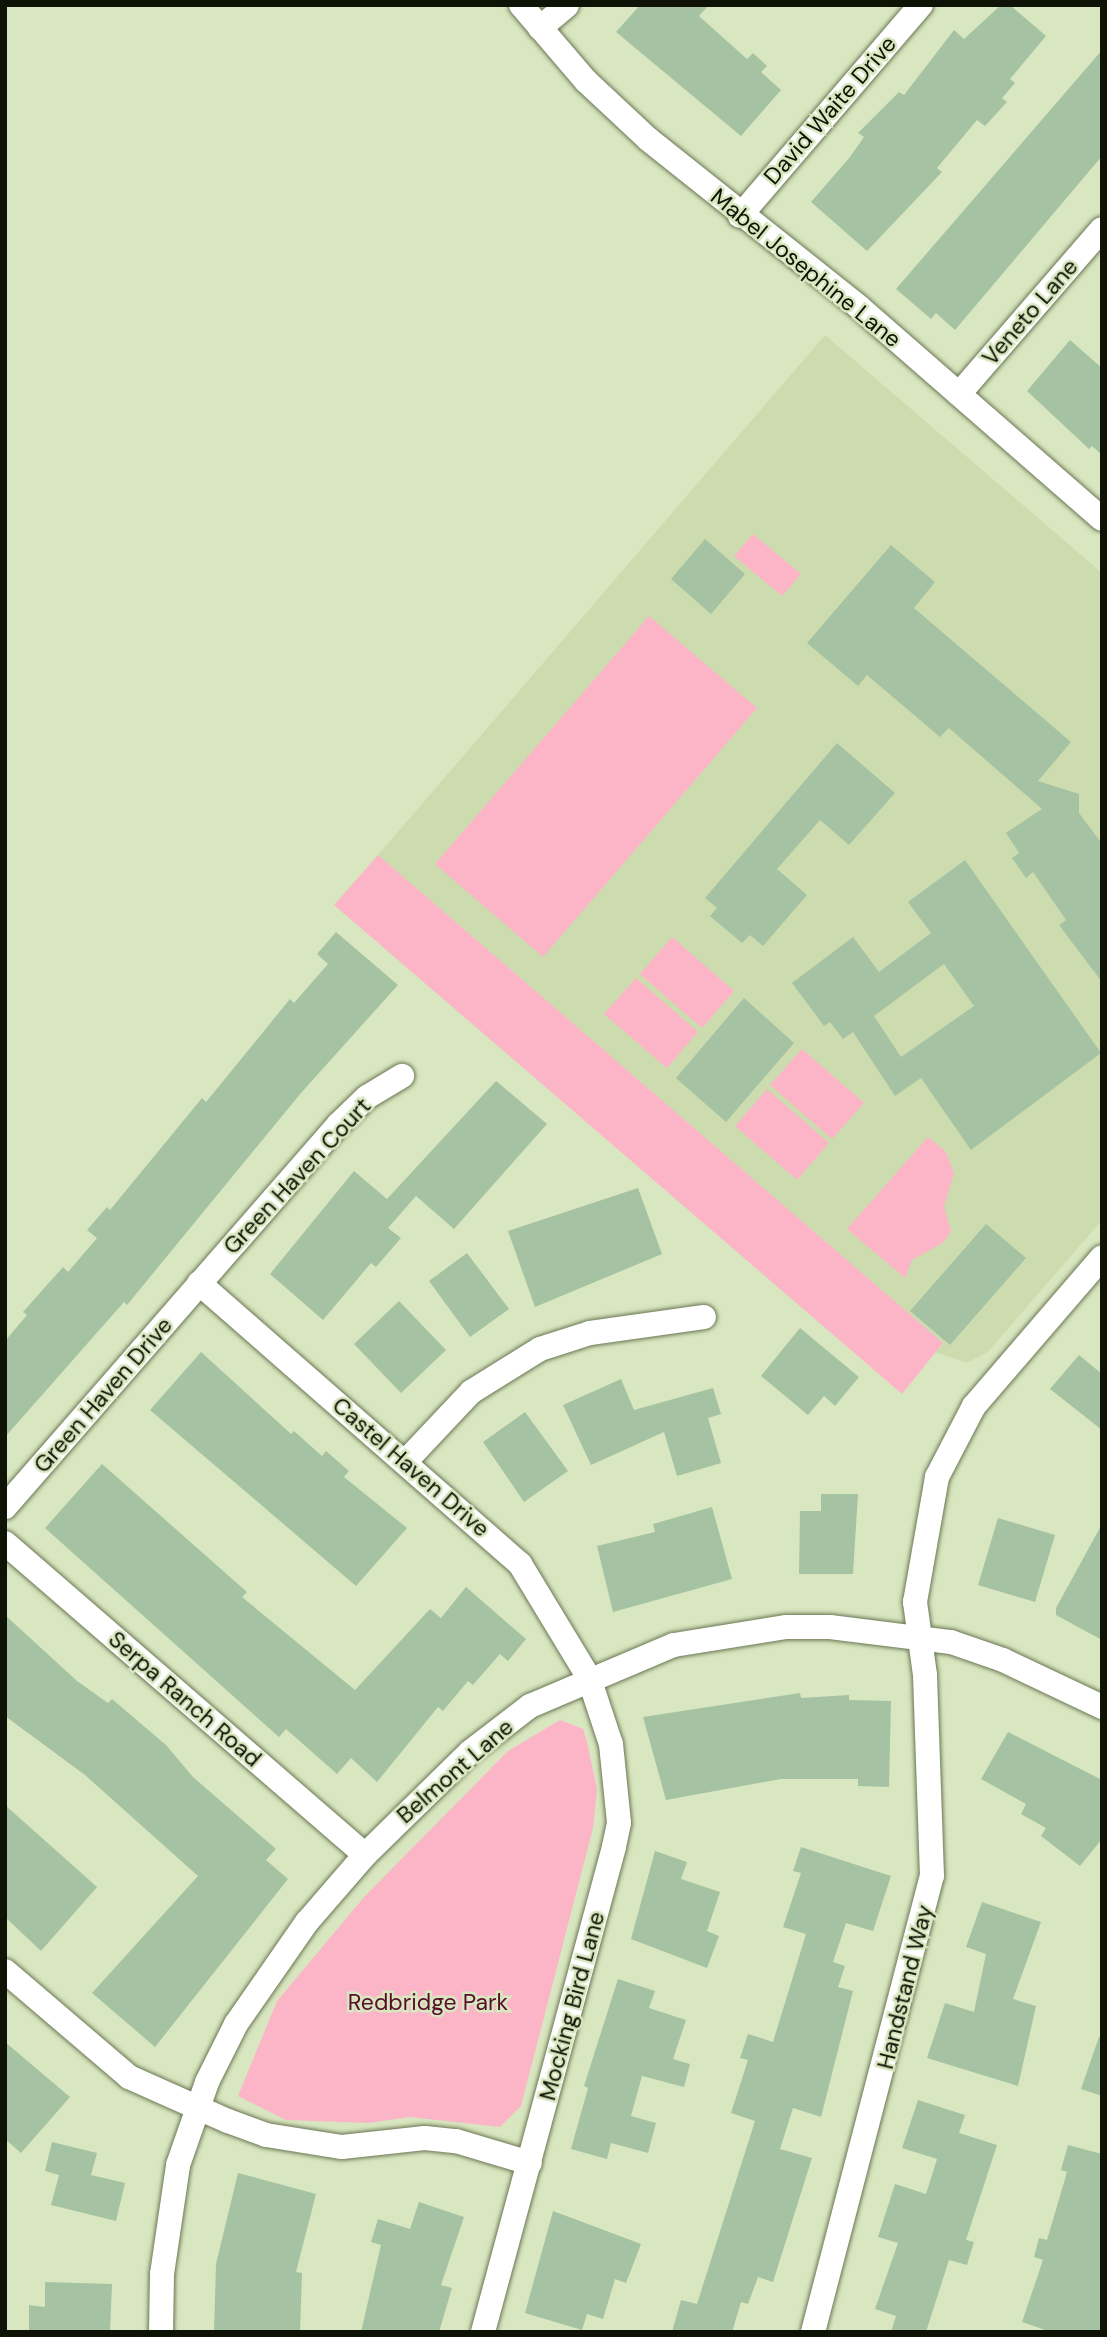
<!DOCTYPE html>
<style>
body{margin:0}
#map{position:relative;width:1107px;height:2337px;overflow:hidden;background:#d9e7c0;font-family:"DM Sans",sans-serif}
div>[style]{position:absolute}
.built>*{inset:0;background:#cddcaf}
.green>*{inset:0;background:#fcb5c7}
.building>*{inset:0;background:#a5c2a2}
.roads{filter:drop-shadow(0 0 2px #6b7754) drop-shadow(0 0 2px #6b7754)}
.street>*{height:24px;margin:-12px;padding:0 12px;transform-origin:12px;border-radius:12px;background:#fff}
span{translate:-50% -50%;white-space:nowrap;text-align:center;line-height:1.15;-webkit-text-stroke:5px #d9e7c0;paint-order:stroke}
.street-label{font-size:23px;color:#0f1306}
.park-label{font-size:23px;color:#590f2b}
.frame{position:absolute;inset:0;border:7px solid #0f1306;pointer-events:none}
</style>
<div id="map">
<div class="built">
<i style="clip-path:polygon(825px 335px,1102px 573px,1102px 1220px,988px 1352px,967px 1363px,935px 1352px,943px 1344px,378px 855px)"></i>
</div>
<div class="green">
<i style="clip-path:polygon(753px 534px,801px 574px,782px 596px,734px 556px)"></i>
<i style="clip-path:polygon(649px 616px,757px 708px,543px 957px,435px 864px)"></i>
<i style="clip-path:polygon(378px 855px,943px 1343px,902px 1394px,334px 905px)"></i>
<i style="clip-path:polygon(672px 937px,734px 991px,702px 1028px,640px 974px)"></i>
<i style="clip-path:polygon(636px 978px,698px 1032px,667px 1068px,604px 1014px)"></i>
<i style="clip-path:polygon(802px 1049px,864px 1103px,832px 1139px,770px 1085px)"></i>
<i style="clip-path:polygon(767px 1089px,829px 1143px,797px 1180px,735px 1126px)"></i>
<i style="clip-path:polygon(928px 1137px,946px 1152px,954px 1174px,944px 1206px,951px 1231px,944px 1242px,912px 1260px,905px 1278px,847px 1229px)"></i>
<i style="clip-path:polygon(560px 1720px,583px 1729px,588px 1746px,597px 1790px,593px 1828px,521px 2106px,500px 2127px,410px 2117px,369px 2123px,286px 2120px,238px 2096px,277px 2001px,365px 1896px,508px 1751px)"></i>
</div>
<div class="building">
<i style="clip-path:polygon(640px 5px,709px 5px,699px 16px,747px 59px,753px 53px,767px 66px,761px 72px,781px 90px,741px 136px,616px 32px)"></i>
<i style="clip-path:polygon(1001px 5px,1010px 5px,1046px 36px,1010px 79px,1015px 83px,1002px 98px,1007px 102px,985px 126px,977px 120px,937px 168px,942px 172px,867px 251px,811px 202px,850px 157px,864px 137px,858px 133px,899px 92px,904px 95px,954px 30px,964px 39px)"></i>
<i style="clip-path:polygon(1102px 50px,1102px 156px,955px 330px,936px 313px,931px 319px,896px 289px)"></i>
<i style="clip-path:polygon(1070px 340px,1102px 368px,1102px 455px,1092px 446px,1089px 449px,1027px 391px)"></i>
<i style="clip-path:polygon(705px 539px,745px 574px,711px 614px,671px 579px)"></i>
<i style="clip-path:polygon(891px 545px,935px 582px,914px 608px,1071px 742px,1038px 781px,1079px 794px,1079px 813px,1102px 844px,1102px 982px,1059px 925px,1066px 920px,1033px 872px,1026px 878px,1012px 858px,1019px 853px,1006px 833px,1042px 809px,949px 728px,940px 737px,867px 675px,858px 686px,807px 643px)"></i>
<i style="clip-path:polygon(837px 743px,895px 793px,849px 845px,820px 820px,777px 869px,807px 895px,763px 946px,750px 935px,742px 943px,710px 916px,717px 908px,705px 898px)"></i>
<i style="clip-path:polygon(evenodd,965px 860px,1101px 1053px,971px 1150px,921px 1078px,895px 1096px,853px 1032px,843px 1039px,830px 1022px,824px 1026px,792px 983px,853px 937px,879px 972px,931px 933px,908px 902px,965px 860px,944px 964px,974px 1006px,901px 1057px,874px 1016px,944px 964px)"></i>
<i style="clip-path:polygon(336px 932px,398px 985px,301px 1093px,127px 1305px,124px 1302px,5px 1437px,5px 1341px,27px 1315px,23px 1312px,63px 1267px,68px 1272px,97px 1238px,87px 1230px,107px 1207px,110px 1210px,202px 1098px,206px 1102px,290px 999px,294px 1003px,328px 964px,317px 954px)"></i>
<i style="clip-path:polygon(744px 998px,794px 1043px,726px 1122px,676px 1078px)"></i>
<i style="clip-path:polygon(496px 1081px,547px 1124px,454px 1229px,416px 1196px,388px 1228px,401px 1238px,376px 1267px,371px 1263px,323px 1320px,270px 1274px,354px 1171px,387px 1199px)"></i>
<i style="clip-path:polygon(638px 1188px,662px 1254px,535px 1307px,508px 1231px)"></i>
<i style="clip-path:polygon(986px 1224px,1026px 1258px,950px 1345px,910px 1311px)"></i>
<i style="clip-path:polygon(467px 1253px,509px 1309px,470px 1337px,429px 1281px)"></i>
<i style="clip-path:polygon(399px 1301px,446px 1350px,401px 1393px,354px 1344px)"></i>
<i style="clip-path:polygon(800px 1328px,859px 1377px,835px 1406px,824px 1396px,808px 1415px,761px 1376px)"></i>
<i style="clip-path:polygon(201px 1352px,291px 1434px,294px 1431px,322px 1456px,326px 1451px,349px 1471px,344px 1477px,407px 1528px,356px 1586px,150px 1410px)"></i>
<i style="clip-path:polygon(1079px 1355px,1102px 1374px,1102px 1430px,1050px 1389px)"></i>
<i style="clip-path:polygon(621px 1379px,634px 1410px,713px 1388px,721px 1414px,708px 1418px,721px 1463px,677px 1476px,664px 1432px,591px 1465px,563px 1405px)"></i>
<i style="clip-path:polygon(525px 1412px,568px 1471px,524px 1502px,483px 1442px)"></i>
<i style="clip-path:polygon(102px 1464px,247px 1592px,242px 1597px,355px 1690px,430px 1609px,441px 1618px,466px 1587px,526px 1639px,508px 1661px,500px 1654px,473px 1685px,468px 1681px,443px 1711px,438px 1707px,377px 1782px,351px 1758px,337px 1774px,286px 1729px,279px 1737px,45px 1528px)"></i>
<i style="clip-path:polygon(821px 1494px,858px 1494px,853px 1574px,799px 1574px,800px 1511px,821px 1511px)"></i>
<i style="clip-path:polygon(712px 1507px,732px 1579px,613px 1612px,597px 1546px,655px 1532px,653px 1524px)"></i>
<i style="clip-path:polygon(998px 1518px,1055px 1535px,1035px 1602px,978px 1585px)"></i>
<i style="clip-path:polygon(1102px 1524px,1102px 1640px,1056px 1615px,1056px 1608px)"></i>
<i style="clip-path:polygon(5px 1615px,77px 1681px,108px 1703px,112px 1699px,166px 1745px,193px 1777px,276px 1849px,266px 1860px,288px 1879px,155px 2047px,92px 1993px,198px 1876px,85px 1775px,5px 1716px)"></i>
<i style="clip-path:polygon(800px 1693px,801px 1698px,849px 1695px,849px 1700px,891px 1701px,889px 1787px,858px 1786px,858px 1779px,781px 1779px,666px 1800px,643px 1717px)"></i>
<i style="clip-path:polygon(1008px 1732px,1102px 1780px,1102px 1839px,1080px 1866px,1041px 1836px,1046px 1828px,1021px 1814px,1026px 1804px,981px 1779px)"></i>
<i style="clip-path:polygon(5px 1805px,97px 1887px,41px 1951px,5px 1917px)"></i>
<i style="clip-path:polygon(801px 1847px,891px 1876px,873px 1931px,846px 1923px,833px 1962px,845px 1966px,838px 1987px,853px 1991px,821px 2117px,793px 2108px,780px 2149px,812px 2158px,773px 2282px,758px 2277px,748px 2304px,741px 2302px,732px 2332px,672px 2332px,681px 2300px,697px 2304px,755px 2121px,731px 2113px,748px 2060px,740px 2058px,748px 2034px,773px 2042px,806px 1934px,783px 1927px,801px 1873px,793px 1871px)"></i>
<i style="clip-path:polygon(655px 1851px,687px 1862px,681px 1879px,720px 1892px,707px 1931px,719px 1936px,707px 1968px,631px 1939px)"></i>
<i style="clip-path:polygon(982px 1902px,1041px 1922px,1013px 1999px,1036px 2006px,1018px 2086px,927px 2058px,945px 2003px,974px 2012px,986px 1954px,966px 1947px)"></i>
<i style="clip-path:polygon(618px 1979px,655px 1991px,649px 2008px,686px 2020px,673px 2059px,690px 2064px,684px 2087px,642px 2076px,631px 2116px,656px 2123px,648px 2153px,611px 2143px,607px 2159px,571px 2149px,588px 2088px,584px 2086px)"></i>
<i style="clip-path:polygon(1099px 2037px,1102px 2037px,1102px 2096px,1081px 2089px)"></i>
<i style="clip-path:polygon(5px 2042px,70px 2097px,21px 2153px,5px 2139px)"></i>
<i style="clip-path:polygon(918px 2100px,965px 2115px,959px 2133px,997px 2145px,966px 2240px,974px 2242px,967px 2265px,949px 2260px,926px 2332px,891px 2332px,896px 2316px,875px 2309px,898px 2243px,878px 2237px,895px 2184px,926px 2194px,937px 2159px,902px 2148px)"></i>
<i style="clip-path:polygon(52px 2142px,97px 2153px,91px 2175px,125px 2183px,116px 2221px,51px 2205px,59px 2175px,45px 2171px)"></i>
<i style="clip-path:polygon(1068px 2145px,1102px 2154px,1102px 2332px,1051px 2332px,1022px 2322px,1043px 2260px,1034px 2257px,1039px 2238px,1047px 2240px,1067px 2172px,1061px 2170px)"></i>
<i style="clip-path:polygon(238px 2173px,316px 2194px,296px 2272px,302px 2273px,300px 2332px,214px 2332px,216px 2264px)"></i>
<i style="clip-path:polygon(419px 2202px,464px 2217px,441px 2285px,452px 2288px,439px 2332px,361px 2332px,381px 2245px,371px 2242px,378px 2219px,410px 2229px)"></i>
<i style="clip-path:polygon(553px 2211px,641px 2244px,626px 2283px,615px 2279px,603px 2319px,587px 2314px,582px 2330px,525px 2313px)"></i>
<i style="clip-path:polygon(45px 2282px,112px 2284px,110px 2332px,29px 2332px,29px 2305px,45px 2307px)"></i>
</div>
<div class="roads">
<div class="street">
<i style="left:521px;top:5px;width:100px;rotate:49.5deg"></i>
<i style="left:586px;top:81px;width:85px;rotate:43.1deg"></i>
<i style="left:648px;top:139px;width:270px;rotate:38.5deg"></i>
<i style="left:859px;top:307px;width:322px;rotate:41.1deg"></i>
<i style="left:540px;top:28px;width:35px;rotate:-40deg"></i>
<i style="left:740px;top:216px;width:278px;rotate:-49.4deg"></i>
<i style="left:959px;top:394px;width:218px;rotate:-49.1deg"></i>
<i style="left:199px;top:1283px;width:427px;rotate:41.2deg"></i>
<i style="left:520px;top:1564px;width:133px;rotate:58.8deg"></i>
<i style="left:589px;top:1678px;width:70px;rotate:71.6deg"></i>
<i style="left:611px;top:1744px;width:79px;rotate:84.2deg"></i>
<i style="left:619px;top:1823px;width:25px;rotate:102deg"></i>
<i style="left:614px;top:1847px;width:502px;rotate:105.12deg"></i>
<i style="left:406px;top:1461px;width:95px;rotate:-46.7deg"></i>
<i style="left:471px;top:1392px;width:81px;rotate:-31.9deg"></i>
<i style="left:540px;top:1349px;width:52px;rotate:-17.7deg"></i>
<i style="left:590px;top:1333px;width:115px;rotate:-8deg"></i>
<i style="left:5px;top:1507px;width:507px;rotate:-48.92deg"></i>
<i style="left:338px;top:1125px;width:40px;rotate:-44deg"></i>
<i style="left:367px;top:1097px;width:41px;rotate:-31deg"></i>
<i style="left:5px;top:1543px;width:476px;rotate:40.9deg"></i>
<i style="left:5px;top:1971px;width:163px;rotate:40.5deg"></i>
<i style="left:129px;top:2077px;width:108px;rotate:24deg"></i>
<i style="left:228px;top:2121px;width:40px;rotate:20.2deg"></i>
<i style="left:266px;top:2135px;width:77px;rotate:9deg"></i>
<i style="left:342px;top:2147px;width:83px;rotate:-6.2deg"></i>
<i style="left:425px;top:2138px;width:31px;rotate:6deg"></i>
<i style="left:456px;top:2141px;width:77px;rotate:16.6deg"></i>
<i style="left:161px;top:2332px;width:58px;rotate:-89deg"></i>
<i style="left:162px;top:2274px;width:110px;rotate:-81.6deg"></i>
<i style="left:178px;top:2165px;width:88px;rotate:-70.7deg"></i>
<i style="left:207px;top:2082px;width:65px;rotate:-63.4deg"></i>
<i style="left:236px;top:2024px;width:124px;rotate:-55.2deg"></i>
<i style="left:307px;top:1922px;width:89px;rotate:-49.1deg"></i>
<i style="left:365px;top:1855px;width:147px;rotate:-44.4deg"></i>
<i style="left:470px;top:1752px;width:76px;rotate:-37.5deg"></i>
<i style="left:530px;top:1706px;width:156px;rotate:-23deg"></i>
<i style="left:674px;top:1645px;width:114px;rotate:-9.1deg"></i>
<i style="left:787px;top:1627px;width:43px"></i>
<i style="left:830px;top:1627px;width:122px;rotate:7.1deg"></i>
<i style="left:951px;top:1642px;width:55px;rotate:19.1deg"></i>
<i style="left:1003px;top:1660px;width:110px;rotate:25.4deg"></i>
<i style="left:813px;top:2332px;width:471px;rotate:-75.4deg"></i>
<i style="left:932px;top:1876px;width:201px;rotate:-92deg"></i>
<i style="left:925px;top:1675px;width:74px;rotate:-97.8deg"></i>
<i style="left:915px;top:1602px;width:127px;rotate:-80deg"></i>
<i style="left:937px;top:1477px;width:80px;rotate:-62.5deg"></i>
<i style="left:974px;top:1406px;width:196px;rotate:-49.3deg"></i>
</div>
</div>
<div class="street-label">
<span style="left:830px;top:110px;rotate:-49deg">David Waite Drive</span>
<span style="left:806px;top:268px;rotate:39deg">Mabel Josephine Lane</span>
<span style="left:1030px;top:312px;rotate:-49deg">Veneto Lane</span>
<span style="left:297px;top:1176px;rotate:-47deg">Green Haven Court</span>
<span style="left:103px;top:1395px;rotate:-49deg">Green Haven Drive</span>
<span style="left:411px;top:1467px;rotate:41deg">Castel Haven Drive</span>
<span style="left:185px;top:1699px;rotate:41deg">Serpa Ranch Road</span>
<span style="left:455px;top:1771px;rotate:-41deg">Belmont Lane</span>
<span style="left:905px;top:1987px;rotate:-76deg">Handstand Way</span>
<span style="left:572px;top:2006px;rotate:-75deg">Mocking Bird Lane</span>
</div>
<div class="park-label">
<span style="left:428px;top:2002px">Redbridge Park</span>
</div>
<div class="frame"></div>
</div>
